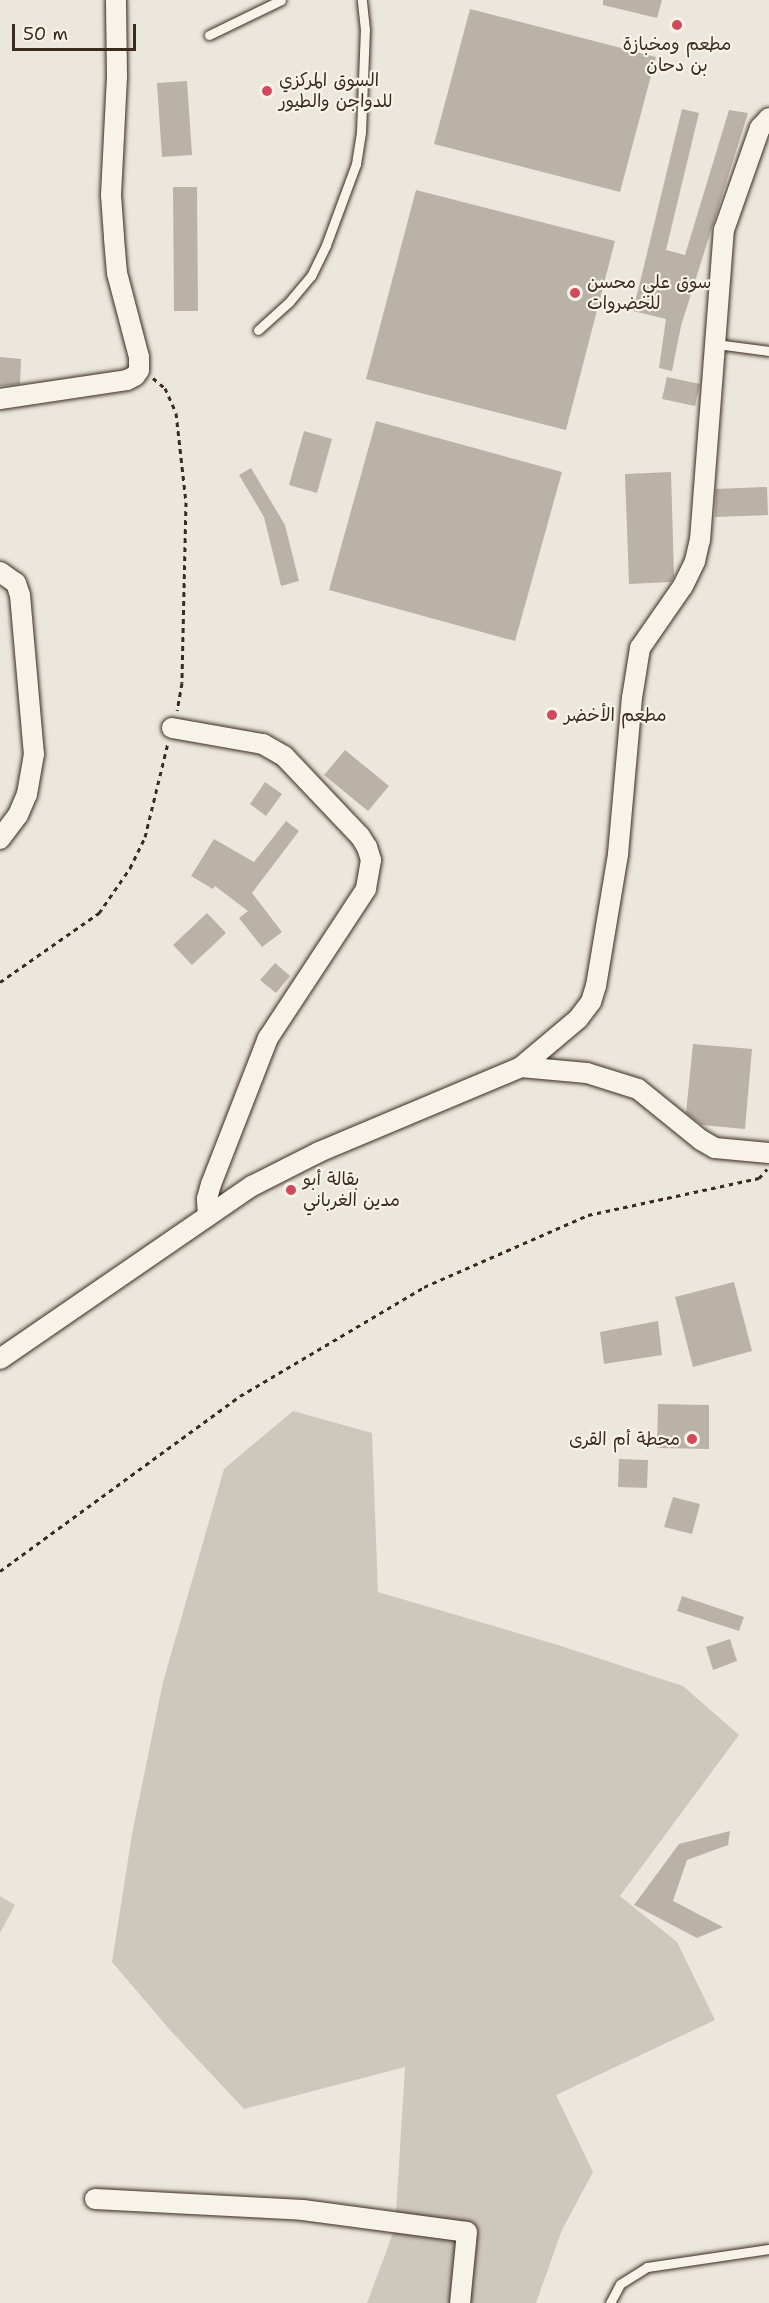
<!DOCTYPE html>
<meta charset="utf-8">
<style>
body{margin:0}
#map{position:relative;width:769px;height:2303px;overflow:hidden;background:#ece7dc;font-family:"Shantell Sans","Playpen Sans Arabic",sans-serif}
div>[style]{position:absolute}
.green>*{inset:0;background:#cec8bc}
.building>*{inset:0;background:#bab2a7}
.path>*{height:3px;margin-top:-1.5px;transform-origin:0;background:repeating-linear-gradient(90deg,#3b2a1e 0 4.5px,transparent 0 9px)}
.roads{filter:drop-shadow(0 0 2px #3b2a1e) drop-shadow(0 0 2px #3b2a1e)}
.lane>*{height:9px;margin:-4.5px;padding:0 4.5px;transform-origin:4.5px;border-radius:4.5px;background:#f7f3e8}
.street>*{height:20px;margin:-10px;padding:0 10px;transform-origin:10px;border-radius:10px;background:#f7f3e8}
.dots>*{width:16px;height:16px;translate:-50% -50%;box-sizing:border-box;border:3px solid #f7f3e8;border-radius:50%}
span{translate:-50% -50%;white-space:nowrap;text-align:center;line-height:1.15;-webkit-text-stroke:4.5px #f7f3e8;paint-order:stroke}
.poi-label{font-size:18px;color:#3b2a1e}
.left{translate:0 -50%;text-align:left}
.right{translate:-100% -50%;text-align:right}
.scale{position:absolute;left:12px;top:24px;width:124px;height:27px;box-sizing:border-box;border:3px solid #3b2a1e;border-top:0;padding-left:8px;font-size:18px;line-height:21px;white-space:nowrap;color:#3b2a1e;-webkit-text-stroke:4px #f7f3e8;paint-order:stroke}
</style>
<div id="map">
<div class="green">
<i style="clip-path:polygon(293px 1411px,372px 1433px,378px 1592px,558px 1645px,683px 1686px,739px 1735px,620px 1896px,677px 1942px,715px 2020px,556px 2095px,593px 2172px,562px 2230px,536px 2303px,367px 2303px,395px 2228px,405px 2067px,244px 2109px,170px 2030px,112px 1962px,132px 1834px,163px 1682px,224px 1469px)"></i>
<i style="clip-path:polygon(0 1896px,15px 1905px,0 1933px)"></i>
</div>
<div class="building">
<i style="clip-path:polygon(603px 0,662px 0,657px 18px,603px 5px)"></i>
<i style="clip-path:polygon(470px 9px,656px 57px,620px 192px,434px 144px)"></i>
<i style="clip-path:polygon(187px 81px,192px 155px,162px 157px,157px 83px)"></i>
<i style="clip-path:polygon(682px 109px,699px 113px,666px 250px,685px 255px,729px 110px,748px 113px,681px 326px,672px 371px,659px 368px,666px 319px,633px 311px)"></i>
<i style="clip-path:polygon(173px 187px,197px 187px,198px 311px,174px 311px)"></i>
<i style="clip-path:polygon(416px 190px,615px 241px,566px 430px,366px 379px)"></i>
<i style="clip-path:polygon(0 357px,21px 359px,20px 384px,0 386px)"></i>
<i style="clip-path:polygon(667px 377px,700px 384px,695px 406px,662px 399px)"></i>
<i style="clip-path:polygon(376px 421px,562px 472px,515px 641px,329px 590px)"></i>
<i style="clip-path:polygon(304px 431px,332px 439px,317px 493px,289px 485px)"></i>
<i style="clip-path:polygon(251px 468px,285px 525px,299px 581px,281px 586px,264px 517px,239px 475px)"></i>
<i style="clip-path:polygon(671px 472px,674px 576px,671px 582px,629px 584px,625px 474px)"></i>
<i style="clip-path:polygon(767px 487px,768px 515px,715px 517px,716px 489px)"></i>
<i style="clip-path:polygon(345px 750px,389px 786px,368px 811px,324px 775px)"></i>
<i style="clip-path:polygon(265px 782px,282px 794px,266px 816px,250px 804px)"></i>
<i style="clip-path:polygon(286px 821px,299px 831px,252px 893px,282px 932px,262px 947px,239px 918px,248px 911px,215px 886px,213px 889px,191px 876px,214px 839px,254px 862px)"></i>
<i style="clip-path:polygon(207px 913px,226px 933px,192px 965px,173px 945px)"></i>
<i style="clip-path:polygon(275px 963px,290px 976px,276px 993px,260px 980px)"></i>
<i style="clip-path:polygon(693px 1044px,752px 1049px,745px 1129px,702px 1125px,686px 1113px)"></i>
<i style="clip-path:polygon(734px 1282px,752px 1351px,693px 1367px,675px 1297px)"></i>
<i style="clip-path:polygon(658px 1321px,662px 1355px,604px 1364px,600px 1332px)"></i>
<i style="clip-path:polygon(658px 1404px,709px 1405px,709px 1449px,657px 1448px)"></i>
<i style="clip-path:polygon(619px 1459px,648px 1460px,647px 1488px,618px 1487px)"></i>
<i style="clip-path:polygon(673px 1497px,700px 1504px,692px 1534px,664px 1527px)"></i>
<i style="clip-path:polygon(682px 1596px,744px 1617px,739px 1631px,677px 1611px)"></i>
<i style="clip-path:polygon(730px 1639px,737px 1661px,713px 1670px,706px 1647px)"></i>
<i style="clip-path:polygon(730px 1831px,728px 1845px,687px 1860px,673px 1901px,723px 1927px,697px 1938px,634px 1905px,679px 1844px)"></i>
</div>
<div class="path">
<i style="left:153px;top:378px;width:16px;rotate:40deg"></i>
<i style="left:165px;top:388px;width:27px;rotate:66deg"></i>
<i style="left:176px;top:413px;width:90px;rotate:83.6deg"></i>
<i style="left:186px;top:502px;width:181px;rotate:91.3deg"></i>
<i style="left:182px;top:683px;width:28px;rotate:100deg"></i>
<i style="left:0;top:982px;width:121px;rotate:-34.9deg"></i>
<i style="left:99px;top:913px;width:55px;rotate:-55.4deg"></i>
<i style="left:130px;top:868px;width:34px;rotate:-64deg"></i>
<i style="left:145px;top:837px;width:97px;rotate:-76.3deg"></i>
<i style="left:0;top:1571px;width:297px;rotate:-36.1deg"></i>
<i style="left:240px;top:1396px;width:214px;rotate:-30.6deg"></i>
<i style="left:424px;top:1287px;width:179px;rotate:-23.7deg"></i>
<i style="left:588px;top:1215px;width:175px;rotate:-12.2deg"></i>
<i style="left:759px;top:1178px;width:12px;rotate:-48deg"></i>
</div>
<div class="roads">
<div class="lane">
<i style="left:209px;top:35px;width:80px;rotate:-25.9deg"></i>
<i style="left:258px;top:330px;width:42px;rotate:-42.1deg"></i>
<i style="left:289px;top:302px;width:34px;rotate:-50deg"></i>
<i style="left:311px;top:276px;width:34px;rotate:-64deg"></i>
<i style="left:326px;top:245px;width:86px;rotate:-69.7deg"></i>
<i style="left:356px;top:164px;width:32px;rotate:-81deg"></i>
<i style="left:361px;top:132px;width:102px;rotate:-87.8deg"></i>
<i style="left:365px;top:30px;width:30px;rotate:-96deg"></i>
<i style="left:716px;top:344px;width:53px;rotate:7.5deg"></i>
<i style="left:610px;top:2303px;width:21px;rotate:-62deg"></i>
<i style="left:620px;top:2284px;width:32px;rotate:-32deg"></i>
<i style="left:647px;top:2267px;width:123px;rotate:-8.4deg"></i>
</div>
<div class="street">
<i style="left:0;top:399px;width:128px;rotate:-8.5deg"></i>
<i style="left:127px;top:380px;width:9px;rotate:-27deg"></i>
<i style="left:135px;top:376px;width:7px;rotate:-56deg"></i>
<i style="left:139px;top:370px;width:13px;rotate:-90deg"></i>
<i style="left:139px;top:357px;width:87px;rotate:-104.7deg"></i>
<i style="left:117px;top:273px;width:36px;rotate:-95deg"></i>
<i style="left:114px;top:237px;width:42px;rotate:-94.1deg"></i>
<i style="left:111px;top:195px;width:119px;rotate:-87.1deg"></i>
<i style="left:117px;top:76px;width:76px;rotate:-90.8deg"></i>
<i style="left:0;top:572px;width:19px;rotate:35deg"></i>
<i style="left:16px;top:583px;width:13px;rotate:72deg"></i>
<i style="left:20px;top:595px;width:160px;rotate:85deg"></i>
<i style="left:34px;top:754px;width:41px;rotate:99.9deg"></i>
<i style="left:27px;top:794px;width:23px;rotate:113deg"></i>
<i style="left:18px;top:815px;width:30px;rotate:127deg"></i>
<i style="left:172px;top:728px;width:92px;rotate:10deg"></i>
<i style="left:263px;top:744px;width:24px;rotate:30deg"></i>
<i style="left:284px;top:756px;width:110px;rotate:46.5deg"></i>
<i style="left:360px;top:836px;width:13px;rotate:58deg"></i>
<i style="left:367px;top:847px;width:14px;rotate:73deg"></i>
<i style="left:371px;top:860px;width:29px;rotate:100deg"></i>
<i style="left:366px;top:889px;width:178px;rotate:123.3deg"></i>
<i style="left:268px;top:1038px;width:157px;rotate:111.3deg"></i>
<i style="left:211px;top:1184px;width:16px;rotate:105deg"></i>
<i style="left:207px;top:1199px;width:17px;rotate:87deg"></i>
<i style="left:521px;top:1067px;width:66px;rotate:5.2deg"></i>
<i style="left:587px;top:1073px;width:53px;rotate:17.4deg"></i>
<i style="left:638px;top:1089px;width:81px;rotate:39deg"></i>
<i style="left:701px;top:1140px;width:16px;rotate:30deg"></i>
<i style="left:715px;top:1148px;width:54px;rotate:5.3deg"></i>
<i style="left:0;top:1359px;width:306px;rotate:-34.5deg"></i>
<i style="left:252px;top:1186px;width:75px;rotate:-26.9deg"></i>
<i style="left:319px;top:1152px;width:219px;rotate:-22.8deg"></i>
<i style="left:521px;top:1067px;width:75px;rotate:-40.1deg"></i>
<i style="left:578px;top:1019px;width:21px;rotate:-53deg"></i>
<i style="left:591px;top:1002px;width:17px;rotate:-73deg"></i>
<i style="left:596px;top:986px;width:134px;rotate:-80.5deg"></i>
<i style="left:618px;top:854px;width:157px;rotate:-84.9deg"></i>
<i style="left:632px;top:698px;width:51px;rotate:-80.9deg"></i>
<i style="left:640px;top:648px;width:75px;rotate:-55.3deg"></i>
<i style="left:683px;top:586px;width:28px;rotate:-64deg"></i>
<i style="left:695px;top:561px;width:22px;rotate:-77deg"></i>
<i style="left:700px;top:540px;width:311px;rotate:-85.6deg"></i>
<i style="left:724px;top:230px;width:108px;rotate:-70.6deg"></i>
<i style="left:760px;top:128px;width:13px;rotate:-48deg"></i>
<i style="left:95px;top:2199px;width:208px;rotate:3deg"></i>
<i style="left:303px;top:2210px;width:165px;rotate:7.6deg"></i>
<i style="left:467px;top:2232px;width:71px;rotate:95.6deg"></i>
</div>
</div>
<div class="dots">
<i style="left:677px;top:25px;background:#d1495b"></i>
<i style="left:267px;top:91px;background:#d1495b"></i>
<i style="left:575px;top:293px;background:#d1495b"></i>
<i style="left:552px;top:715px;background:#d1495b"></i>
<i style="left:291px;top:1190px;background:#d1495b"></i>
<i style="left:692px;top:1439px;background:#d1495b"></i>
</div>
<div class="poi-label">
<span style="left:677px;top:55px">مطعم ومخبازة<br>بن دحان</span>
<span class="left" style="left:279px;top:91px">السوق المركزي<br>للدواجن والطيور</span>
<span class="left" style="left:587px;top:293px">سوق علي محسن<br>للخضروات</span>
<span class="left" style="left:564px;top:715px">مطعم الأخضر</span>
<span class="left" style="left:303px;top:1190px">بقالة أبو<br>مدين الغرباني</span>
<span class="right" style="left:680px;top:1439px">محطة أم القرى</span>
</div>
<div class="scale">50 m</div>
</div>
